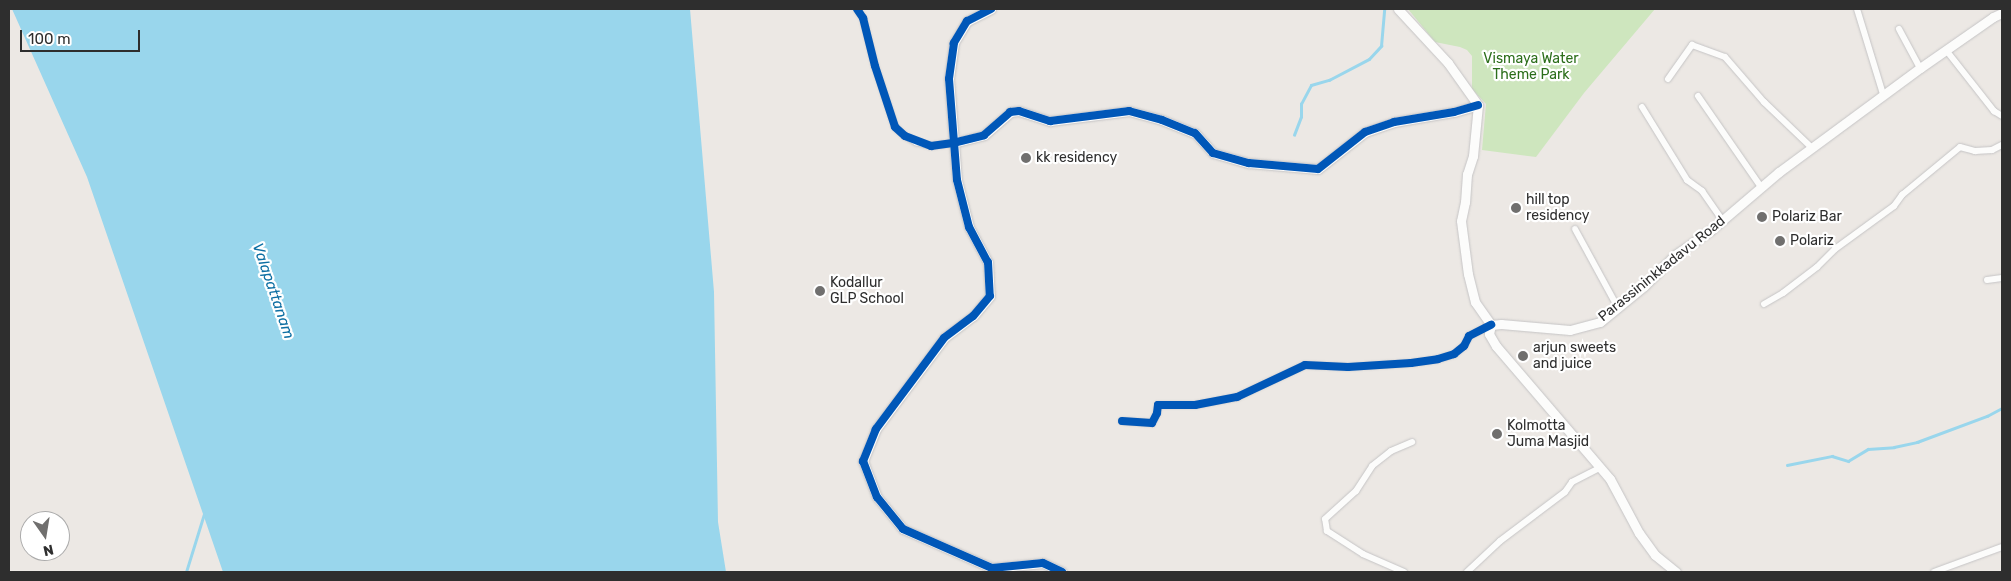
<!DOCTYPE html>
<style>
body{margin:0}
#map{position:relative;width:2011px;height:581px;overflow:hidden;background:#ece8e4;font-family:Rubik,sans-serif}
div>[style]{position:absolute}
.green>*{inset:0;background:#cee6be}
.water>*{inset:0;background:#99d6ec}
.stream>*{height:2.5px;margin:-1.25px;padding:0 1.25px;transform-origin:1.25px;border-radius:1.25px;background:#99d6ec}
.roads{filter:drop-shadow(0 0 1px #c5c4c5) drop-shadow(0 0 1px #c5c4c5)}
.street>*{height:6px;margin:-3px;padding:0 3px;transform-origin:3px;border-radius:3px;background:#fcfcfb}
.secondary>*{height:9px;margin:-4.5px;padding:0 4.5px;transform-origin:4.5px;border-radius:4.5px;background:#fcfcfb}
.cycleway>*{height:8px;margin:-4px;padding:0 4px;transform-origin:4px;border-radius:4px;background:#0057b8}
.dots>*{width:14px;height:14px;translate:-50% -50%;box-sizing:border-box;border:2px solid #fff;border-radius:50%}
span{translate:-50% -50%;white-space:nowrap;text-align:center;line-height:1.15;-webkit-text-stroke:4.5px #fff;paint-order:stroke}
.park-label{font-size:14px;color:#2c6e1b}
.poi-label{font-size:14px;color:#2e2e2e}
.left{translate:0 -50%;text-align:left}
.street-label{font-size:14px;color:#2e2e2e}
.water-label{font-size:15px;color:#0d6fa3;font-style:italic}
.frame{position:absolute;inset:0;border:10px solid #2e2e2e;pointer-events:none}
.north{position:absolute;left:20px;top:511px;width:50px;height:50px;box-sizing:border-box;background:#fff;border:1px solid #ababab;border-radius:50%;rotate:167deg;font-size:14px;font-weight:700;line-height:20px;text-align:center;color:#2e2e2e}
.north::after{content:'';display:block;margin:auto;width:18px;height:22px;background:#706f6e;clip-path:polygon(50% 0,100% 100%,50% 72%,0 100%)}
.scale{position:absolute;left:20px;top:30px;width:120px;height:22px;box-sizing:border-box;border:2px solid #2e2e2e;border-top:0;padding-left:6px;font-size:15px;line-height:18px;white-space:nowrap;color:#2e2e2e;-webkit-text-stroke:4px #fff;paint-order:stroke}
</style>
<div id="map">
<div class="green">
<i style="clip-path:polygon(1408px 9px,1655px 9px,1584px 93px,1536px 157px,1482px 150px,1486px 104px,1472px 89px,1472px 56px,1467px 50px,1460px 47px,1435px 42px)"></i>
</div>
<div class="water">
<i style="clip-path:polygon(12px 9px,690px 9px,714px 292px,718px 522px,726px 572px,223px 572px,87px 177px)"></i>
</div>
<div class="stream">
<i style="left:1294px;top:135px;width:19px;rotate:-69deg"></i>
<i style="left:1301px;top:117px;width:13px;rotate:-90deg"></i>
<i style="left:1301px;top:104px;width:21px;rotate:-62deg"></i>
<i style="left:1311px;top:85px;width:19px;rotate:-16deg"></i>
<i style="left:1329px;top:80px;width:45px;rotate:-27.7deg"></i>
<i style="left:1369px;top:59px;width:18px;rotate:-47deg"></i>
<i style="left:1381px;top:46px;width:37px;rotate:-85deg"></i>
<i style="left:1787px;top:465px;width:46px;rotate:-11.3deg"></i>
<i style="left:1832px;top:456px;width:17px;rotate:17deg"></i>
<i style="left:1848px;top:461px;width:23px;rotate:-31deg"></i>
<i style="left:1868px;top:449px;width:26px;rotate:-4deg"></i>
<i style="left:1894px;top:447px;width:24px;rotate:-12deg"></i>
<i style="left:1917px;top:442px;width:75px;rotate:-20.4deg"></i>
<i style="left:1987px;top:416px;width:17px;rotate:-28deg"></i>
<i style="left:186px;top:572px;width:61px;rotate:-72.8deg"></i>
</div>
<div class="roads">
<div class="street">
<i style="left:857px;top:9px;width:11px;rotate:56deg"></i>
<i style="left:863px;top:18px;width:49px;rotate:76deg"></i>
<i style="left:875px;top:66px;width:64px;rotate:71.8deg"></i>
<i style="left:895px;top:127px;width:13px;rotate:42deg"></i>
<i style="left:905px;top:136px;width:13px;rotate:29deg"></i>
<i style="left:916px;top:142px;width:16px;rotate:15deg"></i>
<i style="left:931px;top:146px;width:22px;rotate:-8deg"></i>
<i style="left:1857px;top:9px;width:89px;rotate:73deg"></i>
<i style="left:1899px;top:29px;width:44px;rotate:61.7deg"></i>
<i style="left:1946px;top:50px;width:78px;rotate:51.8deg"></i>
<i style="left:1994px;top:111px;width:9px;rotate:32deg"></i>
<i style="left:1668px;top:79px;width:42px;rotate:-54.8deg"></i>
<i style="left:1692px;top:45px;width:35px;rotate:20deg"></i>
<i style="left:1725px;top:57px;width:60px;rotate:49.1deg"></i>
<i style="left:1764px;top:102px;width:66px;rotate:43.8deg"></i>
<i style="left:1698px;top:96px;width:111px;rotate:55.3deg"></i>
<i style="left:1642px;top:107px;width:86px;rotate:58.3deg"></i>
<i style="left:1687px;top:180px;width:19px;rotate:36deg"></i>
<i style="left:1702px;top:191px;width:35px;rotate:55deg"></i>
<i style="left:1575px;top:229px;width:90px;rotate:61.4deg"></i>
<i style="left:1987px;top:280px;width:15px;rotate:-8deg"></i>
<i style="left:1764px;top:304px;width:22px;rotate:-30deg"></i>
<i style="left:1783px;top:293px;width:43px;rotate:-37.4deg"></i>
<i style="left:1817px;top:267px;width:25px;rotate:-45deg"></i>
<i style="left:1835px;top:249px;width:73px;rotate:-36.1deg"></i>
<i style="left:1894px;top:206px;width:14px;rotate:-54deg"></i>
<i style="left:1902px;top:195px;width:75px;rotate:-39.6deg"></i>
<i style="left:1960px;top:147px;width:16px;rotate:15deg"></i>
<i style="left:1975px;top:151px;width:17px;rotate:-3deg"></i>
<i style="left:1992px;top:150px;width:11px;rotate:-27deg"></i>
<i style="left:1122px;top:421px;width:30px;rotate:4deg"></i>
<i style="left:1152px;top:423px;width:11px;rotate:-63deg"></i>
<i style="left:1157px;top:413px;width:8px;rotate:-83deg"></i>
<i style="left:1158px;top:405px;width:37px"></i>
<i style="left:1195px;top:405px;width:43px;rotate:-10.8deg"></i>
<i style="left:1237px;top:397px;width:75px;rotate:-25.2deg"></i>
<i style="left:1305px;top:365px;width:43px;rotate:2.7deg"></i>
<i style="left:1348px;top:367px;width:63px;rotate:-3.6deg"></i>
<i style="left:1411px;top:363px;width:27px;rotate:-8deg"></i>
<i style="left:1438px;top:359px;width:17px;rotate:-17deg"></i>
<i style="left:1454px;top:354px;width:13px;rotate:-39deg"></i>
<i style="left:1464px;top:346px;width:11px;rotate:-63deg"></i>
<i style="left:1469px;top:336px;width:25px;rotate:-27deg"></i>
<i style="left:1404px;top:572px;width:45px;rotate:-156.3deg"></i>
<i style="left:1363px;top:554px;width:43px;rotate:-147.4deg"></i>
<i style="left:1327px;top:531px;width:12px;rotate:-99deg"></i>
<i style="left:1325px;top:519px;width:42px;rotate:-42.1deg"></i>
<i style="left:1356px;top:491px;width:30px;rotate:-57deg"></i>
<i style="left:1372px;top:466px;width:24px;rotate:-38deg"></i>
<i style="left:1391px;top:451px;width:23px;rotate:-23deg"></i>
<i style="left:1467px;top:572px;width:45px;rotate:-43.2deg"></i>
<i style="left:1500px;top:541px;width:81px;rotate:-37deg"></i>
<i style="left:1565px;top:492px;width:12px;rotate:-55deg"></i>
<i style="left:1572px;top:482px;width:31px;rotate:-27deg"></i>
<i style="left:1934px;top:572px;width:72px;rotate:-20.2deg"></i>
</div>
<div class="secondary">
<i style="left:991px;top:9px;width:27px;rotate:153deg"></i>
<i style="left:967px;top:21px;width:26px;rotate:121deg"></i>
<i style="left:954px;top:43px;width:36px;rotate:98deg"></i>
<i style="left:949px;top:79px;width:101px;rotate:85.5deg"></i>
<i style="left:957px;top:180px;width:49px;rotate:75.7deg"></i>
<i style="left:969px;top:227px;width:40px;rotate:62deg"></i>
<i style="left:988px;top:262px;width:34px;rotate:87deg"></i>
<i style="left:990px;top:296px;width:26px;rotate:130deg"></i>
<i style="left:973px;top:316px;width:36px;rotate:143deg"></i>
<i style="left:944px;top:338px;width:114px;rotate:126.8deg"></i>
<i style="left:876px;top:429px;width:35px;rotate:112deg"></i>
<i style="left:863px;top:461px;width:39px;rotate:69deg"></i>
<i style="left:877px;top:497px;width:41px;rotate:50.9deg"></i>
<i style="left:903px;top:529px;width:97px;rotate:23.7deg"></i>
<i style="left:992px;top:568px;width:51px;rotate:-5.6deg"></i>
<i style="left:1043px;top:563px;width:21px;rotate:25deg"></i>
<i style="left:1398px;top:9px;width:74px;rotate:47.2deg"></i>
<i style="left:1448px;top:63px;width:52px;rotate:54.5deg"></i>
<i style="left:1478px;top:105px;width:51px;rotate:95.6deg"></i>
<i style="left:1473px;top:156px;width:19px;rotate:108deg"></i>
<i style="left:1467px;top:174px;width:28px;rotate:94deg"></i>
<i style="left:1465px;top:202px;width:19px;rotate:102deg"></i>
<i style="left:1461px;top:221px;width:53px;rotate:82.5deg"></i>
<i style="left:1468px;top:274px;width:29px;rotate:76deg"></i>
<i style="left:1475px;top:302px;width:28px;rotate:55deg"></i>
<i style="left:1491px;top:325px;width:10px;rotate:-6deg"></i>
<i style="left:1501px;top:324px;width:69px;rotate:5deg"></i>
<i style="left:1570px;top:330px;width:31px;rotate:-15deg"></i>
<i style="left:1600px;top:322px;width:57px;rotate:-39.3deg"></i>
<i style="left:1644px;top:286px;width:44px;rotate:-45deg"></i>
<i style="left:1675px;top:255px;width:44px;rotate:-34.8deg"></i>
<i style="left:1711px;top:230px;width:89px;rotate:-40.5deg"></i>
<i style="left:1779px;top:172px;width:175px;rotate:-36.4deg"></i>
<i style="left:1920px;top:68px;width:89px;rotate:-34.9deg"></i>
<i style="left:1993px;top:17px;width:10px;rotate:-24deg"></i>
<i style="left:953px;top:143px;width:32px;rotate:-14deg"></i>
<i style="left:984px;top:135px;width:35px;rotate:-41deg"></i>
<i style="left:1010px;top:112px;width:9px;rotate:-6deg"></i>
<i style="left:1019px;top:111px;width:33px;rotate:18deg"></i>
<i style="left:1050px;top:121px;width:80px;rotate:-7.2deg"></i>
<i style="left:1129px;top:111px;width:34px;rotate:15deg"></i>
<i style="left:1162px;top:120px;width:35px;rotate:22deg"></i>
<i style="left:1195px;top:133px;width:27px;rotate:48deg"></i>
<i style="left:1213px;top:153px;width:37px;rotate:16deg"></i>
<i style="left:1249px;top:163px;width:69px;rotate:5deg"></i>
<i style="left:1318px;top:169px;width:60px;rotate:-38.2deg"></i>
<i style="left:1365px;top:132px;width:31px;rotate:-19deg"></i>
<i style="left:1394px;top:122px;width:61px;rotate:-9.5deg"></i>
<i style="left:1454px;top:112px;width:25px;rotate:-16deg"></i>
<i style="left:1491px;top:325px;width:9px;rotate:103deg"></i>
<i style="left:1489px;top:334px;width:14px;rotate:60deg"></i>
<i style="left:1496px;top:346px;width:175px;rotate:49.4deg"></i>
<i style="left:1610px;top:479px;width:61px;rotate:61.8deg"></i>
<i style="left:1639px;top:533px;width:27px;rotate:54deg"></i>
<i style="left:1655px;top:555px;width:27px;rotate:39deg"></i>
</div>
</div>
<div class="cycleway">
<i style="left:857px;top:9px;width:11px;rotate:56deg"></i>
<i style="left:863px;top:18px;width:49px;rotate:76deg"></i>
<i style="left:875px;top:66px;width:64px;rotate:71.8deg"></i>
<i style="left:895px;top:127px;width:13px;rotate:42deg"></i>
<i style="left:905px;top:136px;width:28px;rotate:21deg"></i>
<i style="left:931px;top:146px;width:22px;rotate:-8deg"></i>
<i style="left:953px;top:143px;width:32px;rotate:-14deg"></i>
<i style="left:984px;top:135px;width:35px;rotate:-41deg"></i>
<i style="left:1010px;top:112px;width:9px;rotate:-6deg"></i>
<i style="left:1019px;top:111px;width:33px;rotate:18deg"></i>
<i style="left:1050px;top:121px;width:80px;rotate:-7.2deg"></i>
<i style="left:1129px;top:111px;width:34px;rotate:15deg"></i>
<i style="left:1162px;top:120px;width:35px;rotate:22deg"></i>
<i style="left:1195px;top:133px;width:27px;rotate:48deg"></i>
<i style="left:1213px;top:153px;width:37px;rotate:16deg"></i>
<i style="left:1249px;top:163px;width:69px;rotate:5deg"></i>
<i style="left:1318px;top:169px;width:60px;rotate:-38.2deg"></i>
<i style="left:1365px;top:132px;width:31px;rotate:-19deg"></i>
<i style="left:1394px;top:122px;width:61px;rotate:-9.5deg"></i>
<i style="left:1454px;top:112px;width:25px;rotate:-16deg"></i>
<i style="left:991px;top:9px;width:27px;rotate:153deg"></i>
<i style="left:967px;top:21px;width:26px;rotate:121deg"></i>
<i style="left:954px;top:43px;width:36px;rotate:98deg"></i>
<i style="left:949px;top:79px;width:101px;rotate:85.5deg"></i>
<i style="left:957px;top:180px;width:49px;rotate:75.7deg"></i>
<i style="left:969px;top:227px;width:40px;rotate:62deg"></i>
<i style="left:988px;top:262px;width:34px;rotate:87deg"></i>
<i style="left:990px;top:296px;width:26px;rotate:130deg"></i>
<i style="left:973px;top:316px;width:36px;rotate:143deg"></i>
<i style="left:944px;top:338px;width:114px;rotate:126.8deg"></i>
<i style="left:876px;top:429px;width:35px;rotate:112deg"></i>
<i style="left:863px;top:461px;width:39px;rotate:69deg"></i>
<i style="left:877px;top:497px;width:41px;rotate:50.9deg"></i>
<i style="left:903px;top:529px;width:97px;rotate:23.7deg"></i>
<i style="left:992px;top:568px;width:51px;rotate:-5.6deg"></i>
<i style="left:1043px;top:563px;width:21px;rotate:25deg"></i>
<i style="left:1122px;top:421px;width:30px;rotate:4deg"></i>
<i style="left:1152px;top:423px;width:11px;rotate:-63deg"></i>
<i style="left:1157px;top:413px;width:8px;rotate:-83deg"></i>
<i style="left:1158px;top:405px;width:37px"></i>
<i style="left:1195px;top:405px;width:43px;rotate:-10.8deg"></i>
<i style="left:1237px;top:397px;width:75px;rotate:-25.2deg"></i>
<i style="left:1305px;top:365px;width:43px;rotate:2.7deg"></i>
<i style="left:1348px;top:367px;width:63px;rotate:-3.6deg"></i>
<i style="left:1411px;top:363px;width:27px;rotate:-8deg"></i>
<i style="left:1438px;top:359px;width:17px;rotate:-17deg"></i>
<i style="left:1454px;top:354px;width:13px;rotate:-39deg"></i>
<i style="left:1464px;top:346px;width:11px;rotate:-63deg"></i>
<i style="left:1469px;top:336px;width:25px;rotate:-27deg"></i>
</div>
<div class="dots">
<i style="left:1026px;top:158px;background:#706f6e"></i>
<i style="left:1516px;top:208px;background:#706f6e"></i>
<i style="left:1762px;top:217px;background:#706f6e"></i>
<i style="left:1780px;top:241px;background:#706f6e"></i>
<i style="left:820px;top:291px;background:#706f6e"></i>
<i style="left:1523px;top:356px;background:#706f6e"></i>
<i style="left:1497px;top:434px;background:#706f6e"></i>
</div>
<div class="park-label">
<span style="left:1531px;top:67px">Vismaya Water<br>Theme Park</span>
</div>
<div class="poi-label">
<span class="left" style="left:1036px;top:158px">kk residency</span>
<span class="left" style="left:1526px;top:208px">hill top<br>residency</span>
<span class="left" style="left:1772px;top:217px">Polariz Bar</span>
<span class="left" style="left:1790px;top:241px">Polariz</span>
<span class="left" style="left:830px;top:291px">Kodallur<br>GLP School</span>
<span class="left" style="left:1533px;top:356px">arjun sweets<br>and juice</span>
<span class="left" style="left:1507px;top:434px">Kolmotta<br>Juma Masjid</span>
</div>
<div class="street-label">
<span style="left:1662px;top:269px;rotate:-39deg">Parassininkkadavu Road</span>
</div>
<div class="water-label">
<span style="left:273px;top:291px;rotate:71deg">Valapattanam</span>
</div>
<div class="frame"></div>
<div class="north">N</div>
<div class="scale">100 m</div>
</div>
